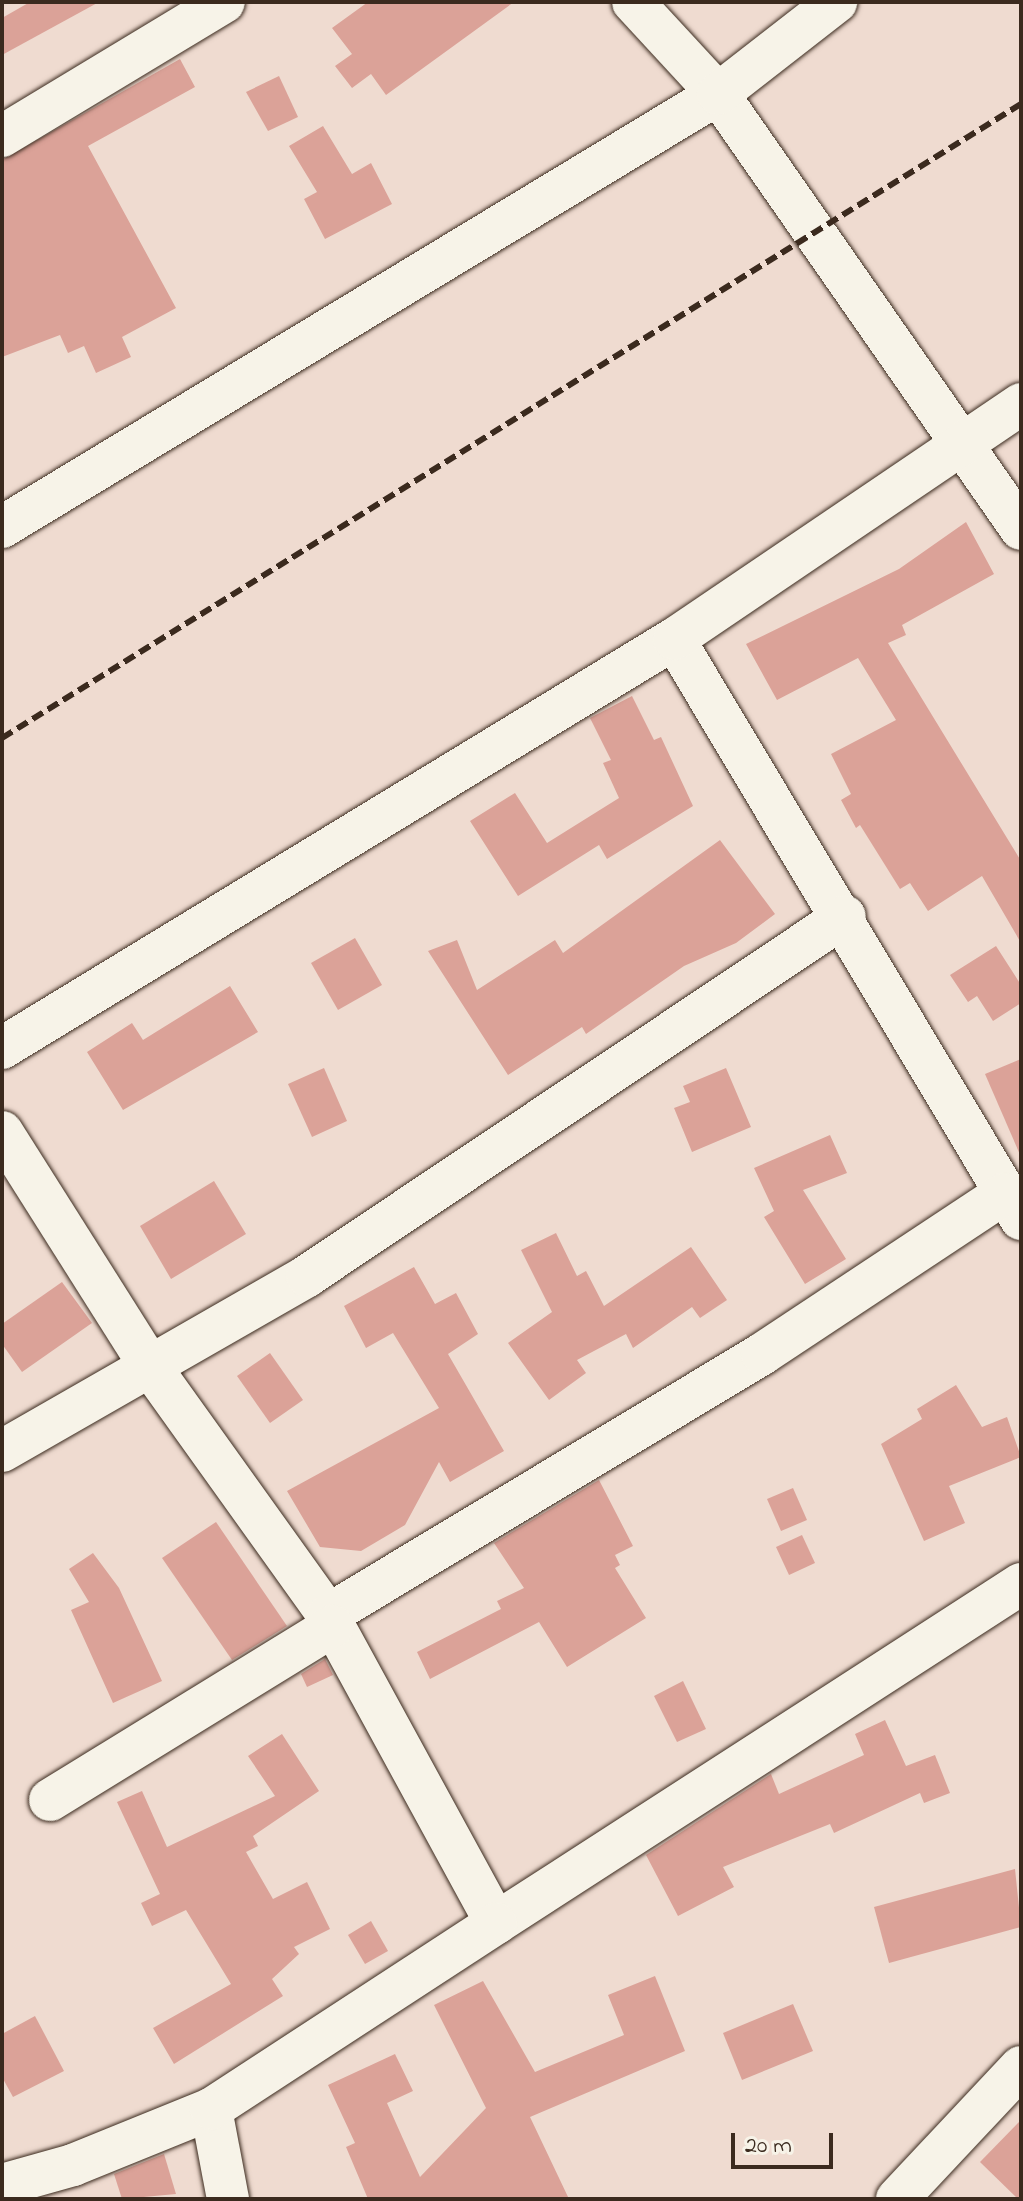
<!DOCTYPE html>
<style>
body{margin:0}
#map{position:relative;width:1023px;height:2201px;overflow:hidden;background:#efdbd0;font-family:"Indie Flower",sans-serif}
div>[style]{position:absolute}
.building>*{inset:0;background:#dba298}
.roads{filter:drop-shadow(0 0 2px #3b2a1e) drop-shadow(0 0 2px #3b2a1e)}
.minor>*{height:42px;margin:-21px;padding:0 21px;transform-origin:21px;border-radius:21px;background:#f7f3e8}
.rail>*{height:6px;margin-top:-3px;transform-origin:0;background:repeating-linear-gradient(90deg,#3b2a1e 0 12px,transparent 0 18px)}
span{translate:-50% -50%;white-space:nowrap;text-align:center;line-height:1.15;-webkit-text-stroke:6px #f7f3e8;paint-order:stroke}
.frame{position:absolute;inset:0;border:4px solid #3b2a1e;pointer-events:none}
.scale{position:absolute;left:731px;top:2133px;width:102px;height:36px;box-sizing:border-box;border:4px solid #3b2a1e;border-top:0;padding-left:10px;font-size:24px;line-height:28px;white-space:nowrap;color:#3b2a1e;-webkit-text-stroke:6px #f7f3e8;paint-order:stroke}
</style>
<div id="map">
<div class="building">
<i style="clip-path:polygon(30px 2px,99px 2px,2px 55px,2px 18px)"></i>
<i style="clip-path:polygon(368px 2px,514px 2px,386px 95px,371px 74px,352px 88px,335px 66px,352px 54px,332px 28px)"></i>
<i style="clip-path:polygon(180px 59px,195px 87px,88px 146px,176px 308px,122px 337px,131px 357px,96px 373px,84px 346px,68px 353px,60px 335px,2px 357px,2px 160px)"></i>
<i style="clip-path:polygon(279px 76px,298px 117px,268px 131px,246px 92px)"></i>
<i style="clip-path:polygon(323px 126px,352px 174px,371px 163px,392px 204px,325px 239px,304px 199px,317px 192px,289px 146px)"></i>
<i style="clip-path:polygon(966px 522px,994px 574px,902px 625px,906px 635px,888px 643px,1021px 861px,1021px 943px,982px 876px,928px 911px,910px 883px,900px 889px,860px 825px,856px 828px,841px 800px,851px 794px,831px 754px,896px 720px,858px 658px,777px 700px,746px 644px,899px 569px)"></i>
<i style="clip-path:polygon(632px 696px,654px 740px,661px 737px,693px 806px,607px 859px,599px 845px,518px 896px,470px 821px,515px 793px,547px 843px,619px 798px,603px 763px,611px 760px,590px 718px)"></i>
<i style="clip-path:polygon(720px 840px,775px 914px,736px 943px,684px 966px,586px 1034px,582px 1027px,508px 1075px,428px 951px,457px 940px,477px 990px,555px 940px,563px 953px)"></i>
<i style="clip-path:polygon(355px 938px,382px 985px,338px 1010px,311px 963px)"></i>
<i style="clip-path:polygon(996px 946px,1021px 985px,1021px 1003px,993px 1021px,977px 996px,968px 1002px,950px 975px)"></i>
<i style="clip-path:polygon(230px 986px,258px 1032px,123px 1110px,87px 1052px,132px 1023px,143px 1040px)"></i>
<i style="clip-path:polygon(1021px 1059px,1021px 1157px,985px 1074px)"></i>
<i style="clip-path:polygon(324px 1068px,347px 1121px,312px 1137px,288px 1084px)"></i>
<i style="clip-path:polygon(726px 1068px,751px 1127px,692px 1152px,674px 1108px,690px 1102px,683px 1086px)"></i>
<i style="clip-path:polygon(830px 1135px,847px 1173px,803px 1190px,846px 1259px,805px 1284px,764px 1217px,774px 1211px,754px 1168px)"></i>
<i style="clip-path:polygon(214px 1181px,246px 1234px,171px 1279px,140px 1226px)"></i>
<i style="clip-path:polygon(556px 1233px,577px 1276px,586px 1271px,604px 1306px,691px 1247px,727px 1300px,700px 1318px,692px 1307px,633px 1348px,626px 1334px,577px 1360px,586px 1373px,549px 1400px,508px 1343px,552px 1312px,521px 1250px)"></i>
<i style="clip-path:polygon(414px 1267px,435px 1304px,456px 1293px,478px 1334px,448px 1354px,504px 1451px,450px 1482px,439px 1462px,405px 1525px,361px 1551px,320px 1547px,287px 1491px,439px 1408px,393px 1333px,366px 1348px,344px 1306px)"></i>
<i style="clip-path:polygon(62px 1282px,92px 1323px,22px 1372px,2px 1344px,2px 1324px)"></i>
<i style="clip-path:polygon(270px 1353px,303px 1400px,270px 1423px,237px 1376px)"></i>
<i style="clip-path:polygon(956px 1385px,982px 1427px,1007px 1417px,1021px 1457px,949px 1486px,965px 1523px,924px 1541px,881px 1444px,922px 1419px,917px 1409px)"></i>
<i style="clip-path:polygon(599px 1480px,633px 1546px,615px 1555px,620px 1565px,615px 1568px,646px 1618px,567px 1667px,539px 1622px,430px 1679px,417px 1652px,501px 1609px,497px 1601px,524px 1588px,494px 1543px)"></i>
<i style="clip-path:polygon(793px 1488px,807px 1520px,781px 1531px,767px 1499px)"></i>
<i style="clip-path:polygon(216px 1522px,287px 1626px,232px 1660px,162px 1558px)"></i>
<i style="clip-path:polygon(802px 1535px,815px 1563px,789px 1575px,776px 1547px)"></i>
<i style="clip-path:polygon(93px 1553px,119px 1588px,162px 1681px,113px 1703px,71px 1610px,89px 1602px,69px 1569px)"></i>
<i style="clip-path:polygon(325px 1659px,333px 1675px,307px 1687px,301px 1674px)"></i>
<i style="clip-path:polygon(683px 1681px,706px 1729px,677px 1742px,654px 1696px)"></i>
<i style="clip-path:polygon(885px 1720px,906px 1766px,935px 1755px,950px 1793px,924px 1803px,920px 1793px,834px 1833px,830px 1824px,723px 1867px,734px 1887px,678px 1916px,646px 1855px,771px 1774px,779px 1794px,864px 1755px,855px 1734px)"></i>
<i style="clip-path:polygon(282px 1734px,319px 1791px,253px 1836px,258px 1846px,246px 1852px,273px 1899px,307px 1882px,330px 1929px,294px 1947px,299px 1954px,272px 1979px,283px 1996px,174px 2064px,153px 2028px,231px 1984px,186px 1910px,152px 1926px,141px 1903px,160px 1894px,117px 1802px,142px 1791px,167px 1847px,275px 1796px,248px 1756px)"></i>
<i style="clip-path:polygon(1015px 1869px,1021px 1927px,889px 1963px,874px 1907px)"></i>
<i style="clip-path:polygon(371px 1921px,388px 1951px,365px 1964px,348px 1935px)"></i>
<i style="clip-path:polygon(655px 1976px,685px 2051px,530px 2117px,569px 2199px,368px 2199px,346px 2147px,355px 2143px,328px 2085px,395px 2054px,413px 2091px,387px 2103px,420px 2177px,486px 2108px,434px 2005px,483px 1981px,535px 2072px,624px 2035px,608px 1995px)"></i>
<i style="clip-path:polygon(793px 2004px,813px 2051px,742px 2080px,723px 2033px)"></i>
<i style="clip-path:polygon(35px 2016px,64px 2071px,13px 2097px,2px 2077px,2px 2034px)"></i>
<i style="clip-path:polygon(1021px 2120px,1021px 2199px,1018px 2199px,980px 2162px)"></i>
<i style="clip-path:polygon(164px 2154px,176px 2194px,122px 2199px,114px 2174px)"></i>
</div>
<div class="roads">
<div class="minor">
<i style="left:633px;top:2px;width:125px;rotate:47.3deg"></i>
<i style="left:718px;top:94px;width:530px;rotate:55.14deg"></i>
<i style="left:2px;top:136px;width:259px;rotate:-31.1deg"></i>
<i style="left:2px;top:527px;width:837px;rotate:-31.16deg"></i>
<i style="left:718px;top:94px;width:150px;rotate:-37.9deg"></i>
<i style="left:674px;top:639px;width:676px;rotate:59.11deg"></i>
<i style="left:2px;top:1048px;width:787px;rotate:-31.33deg"></i>
<i style="left:674px;top:639px;width:419px;rotate:-34.1deg"></i>
<i style="left:2px;top:1132px;width:280px;rotate:57.7deg"></i>
<i style="left:152px;top:1369px;width:302px;rotate:54.4deg"></i>
<i style="left:328px;top:1615px;width:351px;rotate:61.4deg"></i>
<i style="left:496px;top:1923px;width:625px;rotate:-32.85deg"></i>
<i style="left:2px;top:1451px;width:352px;rotate:-29.8deg"></i>
<i style="left:307px;top:1276px;width:647px;rotate:-33.79deg"></i>
<i style="left:328px;top:1615px;width:506px;rotate:-31.02deg"></i>
<i style="left:762px;top:1354px;width:290px;rotate:-33.5deg"></i>
<i style="left:50px;top:1800px;width:332px;rotate:-31.6deg"></i>
<i style="left:211px;top:2109px;width:92px;rotate:79.3deg"></i>
<i style="left:2px;top:2185px;width:74px;rotate:-15.7deg"></i>
<i style="left:73px;top:2165px;width:149px;rotate:-22.1deg"></i>
<i style="left:211px;top:2109px;width:340px;rotate:-33.1deg"></i>
<i style="left:897px;top:2199px;width:181px;rotate:-46.8deg"></i>
</div>
</div>
<div class="rail">
<i style="left:2px;top:738px;width:1200px;rotate:-31.89deg"></i>
</div>
<div class="frame"></div>
<div class="scale">20 m</div>
</div>
